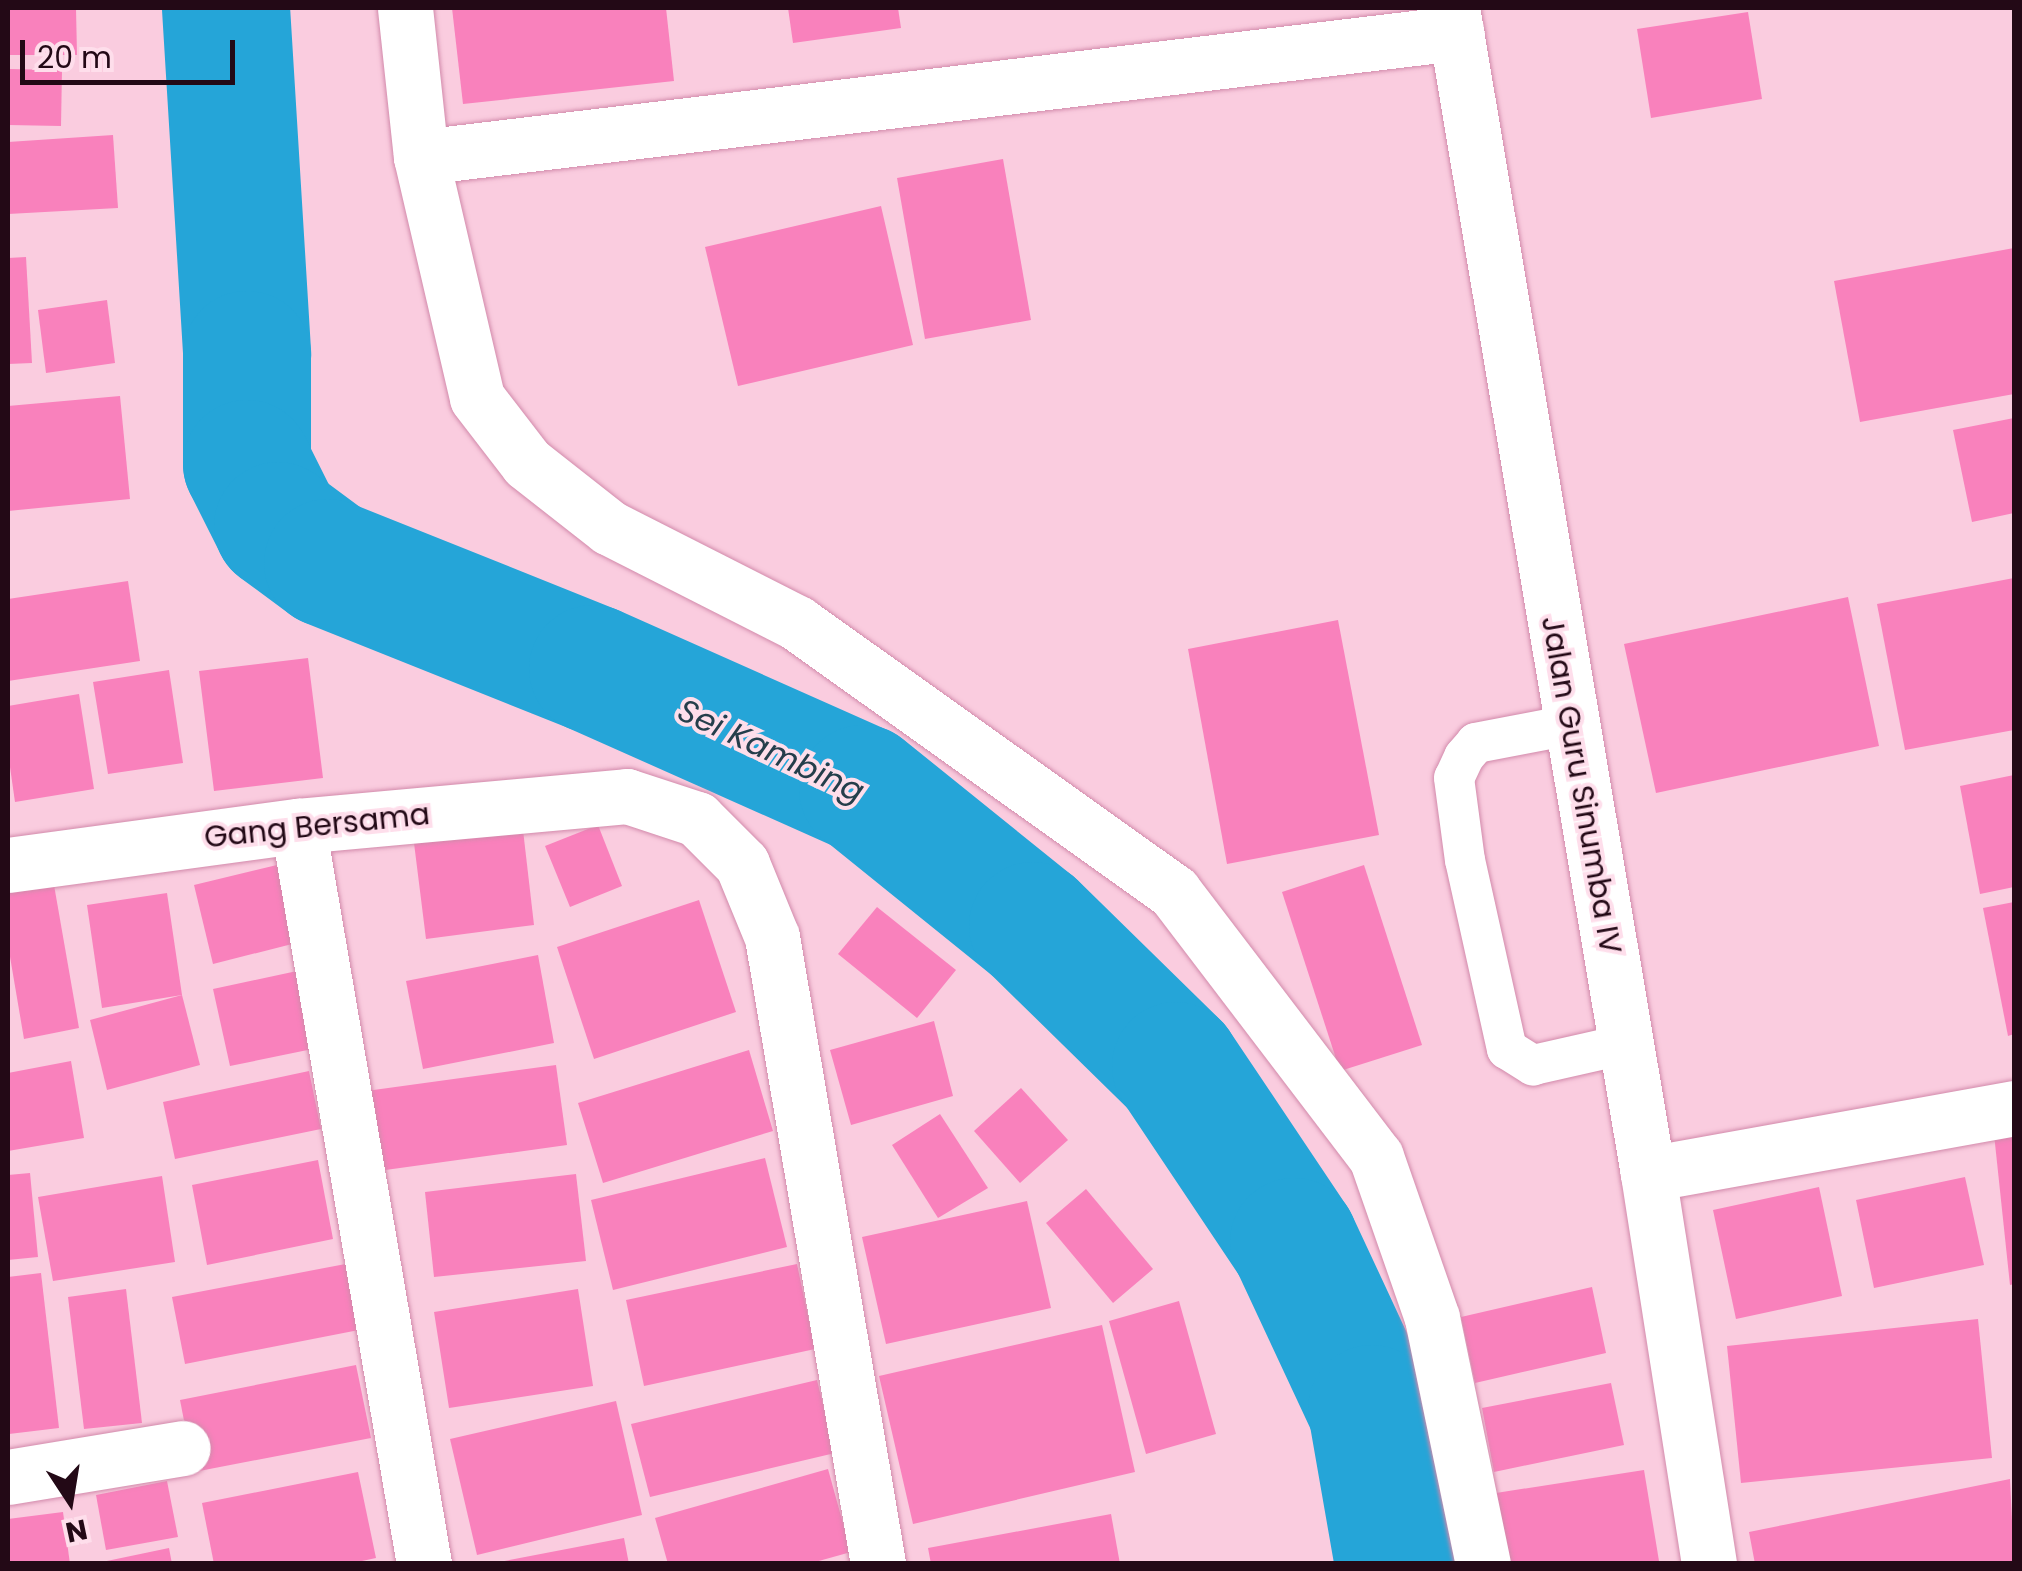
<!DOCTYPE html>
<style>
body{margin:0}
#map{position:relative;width:2022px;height:1571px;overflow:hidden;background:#faccdf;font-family:Poppins,sans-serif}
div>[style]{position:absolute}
.river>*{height:128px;margin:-64px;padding:0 64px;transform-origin:64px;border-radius:64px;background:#25a5d8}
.building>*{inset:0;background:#f981bc}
.roads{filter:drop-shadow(0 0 2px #d28aab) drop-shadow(0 0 2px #d28aab)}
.lane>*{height:40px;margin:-20px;padding:0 20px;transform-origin:20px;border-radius:20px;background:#fff}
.street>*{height:55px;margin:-27.5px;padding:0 27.5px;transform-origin:27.5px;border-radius:27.5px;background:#fff}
span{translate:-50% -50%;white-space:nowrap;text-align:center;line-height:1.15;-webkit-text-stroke:8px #fedeeb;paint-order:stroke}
.street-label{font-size:30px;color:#230916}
.water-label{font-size:32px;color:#253e4b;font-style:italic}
.frame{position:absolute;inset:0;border:10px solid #230916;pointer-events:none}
.north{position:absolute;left:20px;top:1451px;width:100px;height:100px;-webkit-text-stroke:8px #fedeeb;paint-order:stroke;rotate:168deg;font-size:28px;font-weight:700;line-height:40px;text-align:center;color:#230916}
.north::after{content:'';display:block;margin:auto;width:35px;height:45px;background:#230916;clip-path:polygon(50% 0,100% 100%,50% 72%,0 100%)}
.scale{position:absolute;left:20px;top:40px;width:215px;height:45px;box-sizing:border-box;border:5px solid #230916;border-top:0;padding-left:12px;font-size:30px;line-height:35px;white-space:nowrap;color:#230916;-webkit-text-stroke:8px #fedeeb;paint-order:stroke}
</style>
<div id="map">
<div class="river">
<i style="left:226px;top:8px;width:348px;rotate:86.5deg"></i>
<i style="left:247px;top:355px;width:109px;rotate:90deg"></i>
<i style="left:247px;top:464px;width:69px;rotate:63.4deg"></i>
<i style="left:278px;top:526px;width:62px;rotate:36.5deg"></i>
<i style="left:328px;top:563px;width:285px;rotate:21.8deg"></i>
<i style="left:593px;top:669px;width:295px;rotate:24deg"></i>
<i style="left:863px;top:789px;width:218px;rotate:38.9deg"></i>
<i style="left:1033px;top:926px;width:200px;rotate:44.4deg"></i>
<i style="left:1176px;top:1066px;width:212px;rotate:56.2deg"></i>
<i style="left:1294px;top:1242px;width:184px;rotate:65deg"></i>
<i style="left:1372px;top:1409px;width:157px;rotate:80.1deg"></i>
</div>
<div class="building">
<i style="clip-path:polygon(8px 8px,76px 8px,77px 55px,8px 55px)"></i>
<i style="clip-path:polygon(452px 8px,666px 8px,674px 81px,463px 104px)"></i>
<i style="clip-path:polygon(788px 8px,898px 8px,901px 28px,793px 43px)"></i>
<i style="clip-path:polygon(1748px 12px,1762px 99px,1651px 118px,1637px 29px)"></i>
<i style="clip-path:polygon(8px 69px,62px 70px,61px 126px,8px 125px)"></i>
<i style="clip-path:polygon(113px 135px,118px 208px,8px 214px,8px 142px)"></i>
<i style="clip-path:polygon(1003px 159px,1031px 320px,925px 339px,897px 178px)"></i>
<i style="clip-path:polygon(881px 206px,913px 345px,738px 386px,705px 247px)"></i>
<i style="clip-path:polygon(2014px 248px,2014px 394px,1860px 422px,1834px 281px)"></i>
<i style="clip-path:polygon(26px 257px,32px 363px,8px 364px,8px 258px)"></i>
<i style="clip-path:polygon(107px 300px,115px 363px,46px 373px,38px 310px)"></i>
<i style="clip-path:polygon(120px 396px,130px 499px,8px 511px,8px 406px)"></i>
<i style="clip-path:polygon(2014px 418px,2014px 513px,1972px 522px,1953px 430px)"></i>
<i style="clip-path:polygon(2014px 578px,2014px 730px,1905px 750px,1877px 604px)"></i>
<i style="clip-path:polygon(128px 581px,140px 661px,8px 681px,8px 599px)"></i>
<i style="clip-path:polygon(1848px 597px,1879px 746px,1656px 793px,1624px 644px)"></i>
<i style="clip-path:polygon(1338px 620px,1379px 835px,1227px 864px,1188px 649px)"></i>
<i style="clip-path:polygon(308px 658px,323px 778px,214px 791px,199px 671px)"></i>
<i style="clip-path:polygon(169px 670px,183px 763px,108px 774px,93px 682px)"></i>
<i style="clip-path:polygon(79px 694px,94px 789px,15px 802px,8px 753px,8px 706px)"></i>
<i style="clip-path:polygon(2014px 775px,2014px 887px,1980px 894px,1960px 786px)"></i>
<i style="clip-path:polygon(598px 825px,622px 886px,570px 907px,545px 846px)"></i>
<i style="clip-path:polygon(523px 830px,534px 925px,426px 939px,414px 843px)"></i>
<i style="clip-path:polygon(277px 865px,296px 943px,213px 964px,194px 885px)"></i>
<i style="clip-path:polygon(1364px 865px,1422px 1045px,1340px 1071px,1282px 892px)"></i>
<i style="clip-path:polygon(54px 885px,79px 1028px,24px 1039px,8px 945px,8px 893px)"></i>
<i style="clip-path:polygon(167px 893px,182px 995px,102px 1008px,87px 905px)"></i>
<i style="clip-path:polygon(699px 900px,736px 1012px,594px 1059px,557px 947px)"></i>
<i style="clip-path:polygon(2014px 902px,2014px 1034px,2008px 1036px,1983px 908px)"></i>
<i style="clip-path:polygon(877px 907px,956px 970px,917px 1018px,838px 954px)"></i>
<i style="clip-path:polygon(538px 955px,554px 1043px,423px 1069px,406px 981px)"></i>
<i style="clip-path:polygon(311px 968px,327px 1046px,230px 1066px,213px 989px)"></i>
<i style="clip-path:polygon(182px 995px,200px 1065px,107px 1090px,90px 1020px)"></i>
<i style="clip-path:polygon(934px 1021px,953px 1096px,851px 1125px,830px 1050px)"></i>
<i style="clip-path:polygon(749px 1050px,773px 1131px,603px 1183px,578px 1103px)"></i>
<i style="clip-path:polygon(71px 1061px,84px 1138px,8px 1151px,8px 1073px)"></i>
<i style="clip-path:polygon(556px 1065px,567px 1145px,371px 1172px,359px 1092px)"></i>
<i style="clip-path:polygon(309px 1071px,321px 1129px,175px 1159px,163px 1102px)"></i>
<i style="clip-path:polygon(1021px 1088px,1068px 1140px,1020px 1183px,974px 1131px)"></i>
<i style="clip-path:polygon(940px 1114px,988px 1188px,938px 1218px,892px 1145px)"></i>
<i style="clip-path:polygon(2014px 1132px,2014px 1284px,2010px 1285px,1994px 1134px)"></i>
<i style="clip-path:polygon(765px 1158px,787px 1247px,613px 1290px,591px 1200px)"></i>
<i style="clip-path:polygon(318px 1160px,333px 1239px,207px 1265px,192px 1185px)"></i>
<i style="clip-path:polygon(30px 1173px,38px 1257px,8px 1260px,8px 1175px)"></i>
<i style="clip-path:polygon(576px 1174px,586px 1261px,434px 1277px,425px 1192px)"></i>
<i style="clip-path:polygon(162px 1176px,175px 1262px,53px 1281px,38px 1197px)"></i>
<i style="clip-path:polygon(1965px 1177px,1984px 1265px,1874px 1288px,1856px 1200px)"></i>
<i style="clip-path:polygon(1819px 1187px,1842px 1296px,1736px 1319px,1713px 1210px)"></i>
<i style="clip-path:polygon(1086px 1189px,1153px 1269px,1113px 1303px,1046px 1223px)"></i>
<i style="clip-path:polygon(1027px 1201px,1051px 1308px,886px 1344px,862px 1237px)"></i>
<i style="clip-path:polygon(356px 1262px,369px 1328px,185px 1364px,172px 1297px)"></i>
<i style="clip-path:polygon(797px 1264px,815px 1349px,644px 1386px,626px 1300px)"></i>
<i style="clip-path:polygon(41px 1273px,59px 1428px,9px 1434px,8px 1277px)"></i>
<i style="clip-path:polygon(1592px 1287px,1606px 1353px,1475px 1383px,1461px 1317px)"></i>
<i style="clip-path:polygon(126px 1289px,142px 1423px,84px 1429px,68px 1297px)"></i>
<i style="clip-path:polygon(578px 1289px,593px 1386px,449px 1408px,434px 1312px)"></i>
<i style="clip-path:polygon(1179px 1301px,1216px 1434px,1146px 1454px,1109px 1321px)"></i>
<i style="clip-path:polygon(1978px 1319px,1992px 1458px,1741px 1483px,1727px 1346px)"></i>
<i style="clip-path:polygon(1102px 1325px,1135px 1472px,913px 1524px,879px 1376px)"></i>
<i style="clip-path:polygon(356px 1365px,371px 1438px,194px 1472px,180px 1400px)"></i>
<i style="clip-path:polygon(817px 1380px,835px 1453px,650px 1497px,631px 1424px)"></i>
<i style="clip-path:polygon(1611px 1383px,1624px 1445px,1494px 1472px,1482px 1408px)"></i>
<i style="clip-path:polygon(616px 1401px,642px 1515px,477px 1555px,450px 1439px)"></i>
<i style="clip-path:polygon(828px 1469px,851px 1552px,808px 1564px,668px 1564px,655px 1518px)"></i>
<i style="clip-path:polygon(1644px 1470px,1659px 1561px,1507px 1564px,1496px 1493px)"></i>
<i style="clip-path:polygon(358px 1472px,376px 1558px,348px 1564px,214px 1564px,202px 1503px)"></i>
<i style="clip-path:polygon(2010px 1479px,2014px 1564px,1755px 1564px,1749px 1532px)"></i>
<i style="clip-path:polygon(167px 1481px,178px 1537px,106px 1550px,96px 1495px)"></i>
<i style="clip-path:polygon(63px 1512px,70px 1564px,8px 1564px,8px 1519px)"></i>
<i style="clip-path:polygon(1111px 1514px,1120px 1564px,931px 1564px,928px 1548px)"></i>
<i style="clip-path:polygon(624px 1538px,629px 1564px,499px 1564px,499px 1562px)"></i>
<i style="clip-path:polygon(169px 1548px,172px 1564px,102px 1564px,102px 1562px)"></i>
</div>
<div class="roads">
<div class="lane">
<i style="left:1570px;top:725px;width:96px;rotate:169.2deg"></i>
<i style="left:1476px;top:743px;width:18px;rotate:131deg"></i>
<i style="left:1464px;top:757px;width:23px;rotate:115deg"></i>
<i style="left:1454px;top:778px;width:83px;rotate:82.4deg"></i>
<i style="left:1465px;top:860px;width:194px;rotate:77.5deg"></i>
<i style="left:1507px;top:1049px;width:31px;rotate:32deg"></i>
<i style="left:1533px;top:1065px;width:95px;rotate:-12.7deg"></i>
</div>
<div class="street">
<i style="left:405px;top:8px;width:150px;rotate:83.9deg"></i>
<i style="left:421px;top:157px;width:247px;rotate:76.9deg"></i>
<i style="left:477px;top:398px;width:82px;rotate:52.4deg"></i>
<i style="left:527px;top:463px;width:105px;rotate:38.1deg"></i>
<i style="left:610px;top:528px;width:210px;rotate:26.9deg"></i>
<i style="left:797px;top:623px;width:463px;rotate:35.5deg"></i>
<i style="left:1174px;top:892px;width:333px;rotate:52.7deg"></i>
<i style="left:1376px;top:1157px;width:170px;rotate:70.8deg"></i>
<i style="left:1432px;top:1318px;width:251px;rotate:78.3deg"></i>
<i style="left:1452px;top:8px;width:1182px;rotate:80.46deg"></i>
<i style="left:1648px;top:1174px;width:395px;rotate:81.1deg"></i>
<i style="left:421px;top:157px;width:1043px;rotate:-6.83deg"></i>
<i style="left:298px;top:826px;width:749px;rotate:80.31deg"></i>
<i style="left:8px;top:865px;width:293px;rotate:-7.7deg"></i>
<i style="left:298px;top:826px;width:330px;rotate:-5.2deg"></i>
<i style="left:627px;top:796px;width:74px;rotate:18.2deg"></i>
<i style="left:697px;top:819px;width:64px;rotate:45deg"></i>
<i style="left:742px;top:864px;width:79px;rotate:67.7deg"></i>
<i style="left:772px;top:937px;width:636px;rotate:80.4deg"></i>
<i style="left:1648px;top:1174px;width:372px;rotate:-10.2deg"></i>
<i style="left:8px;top:1477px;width:177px;rotate:-9.4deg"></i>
</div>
</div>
<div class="street-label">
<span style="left:1581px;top:785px;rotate:80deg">Jalan Guru Sinumba IV</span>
<span style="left:317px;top:826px;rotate:-6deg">Gang Bersama</span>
</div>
<div class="water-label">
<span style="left:771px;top:751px;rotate:25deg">Sei Kambing</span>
</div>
<div class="frame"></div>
<div class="north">N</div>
<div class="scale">20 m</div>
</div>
